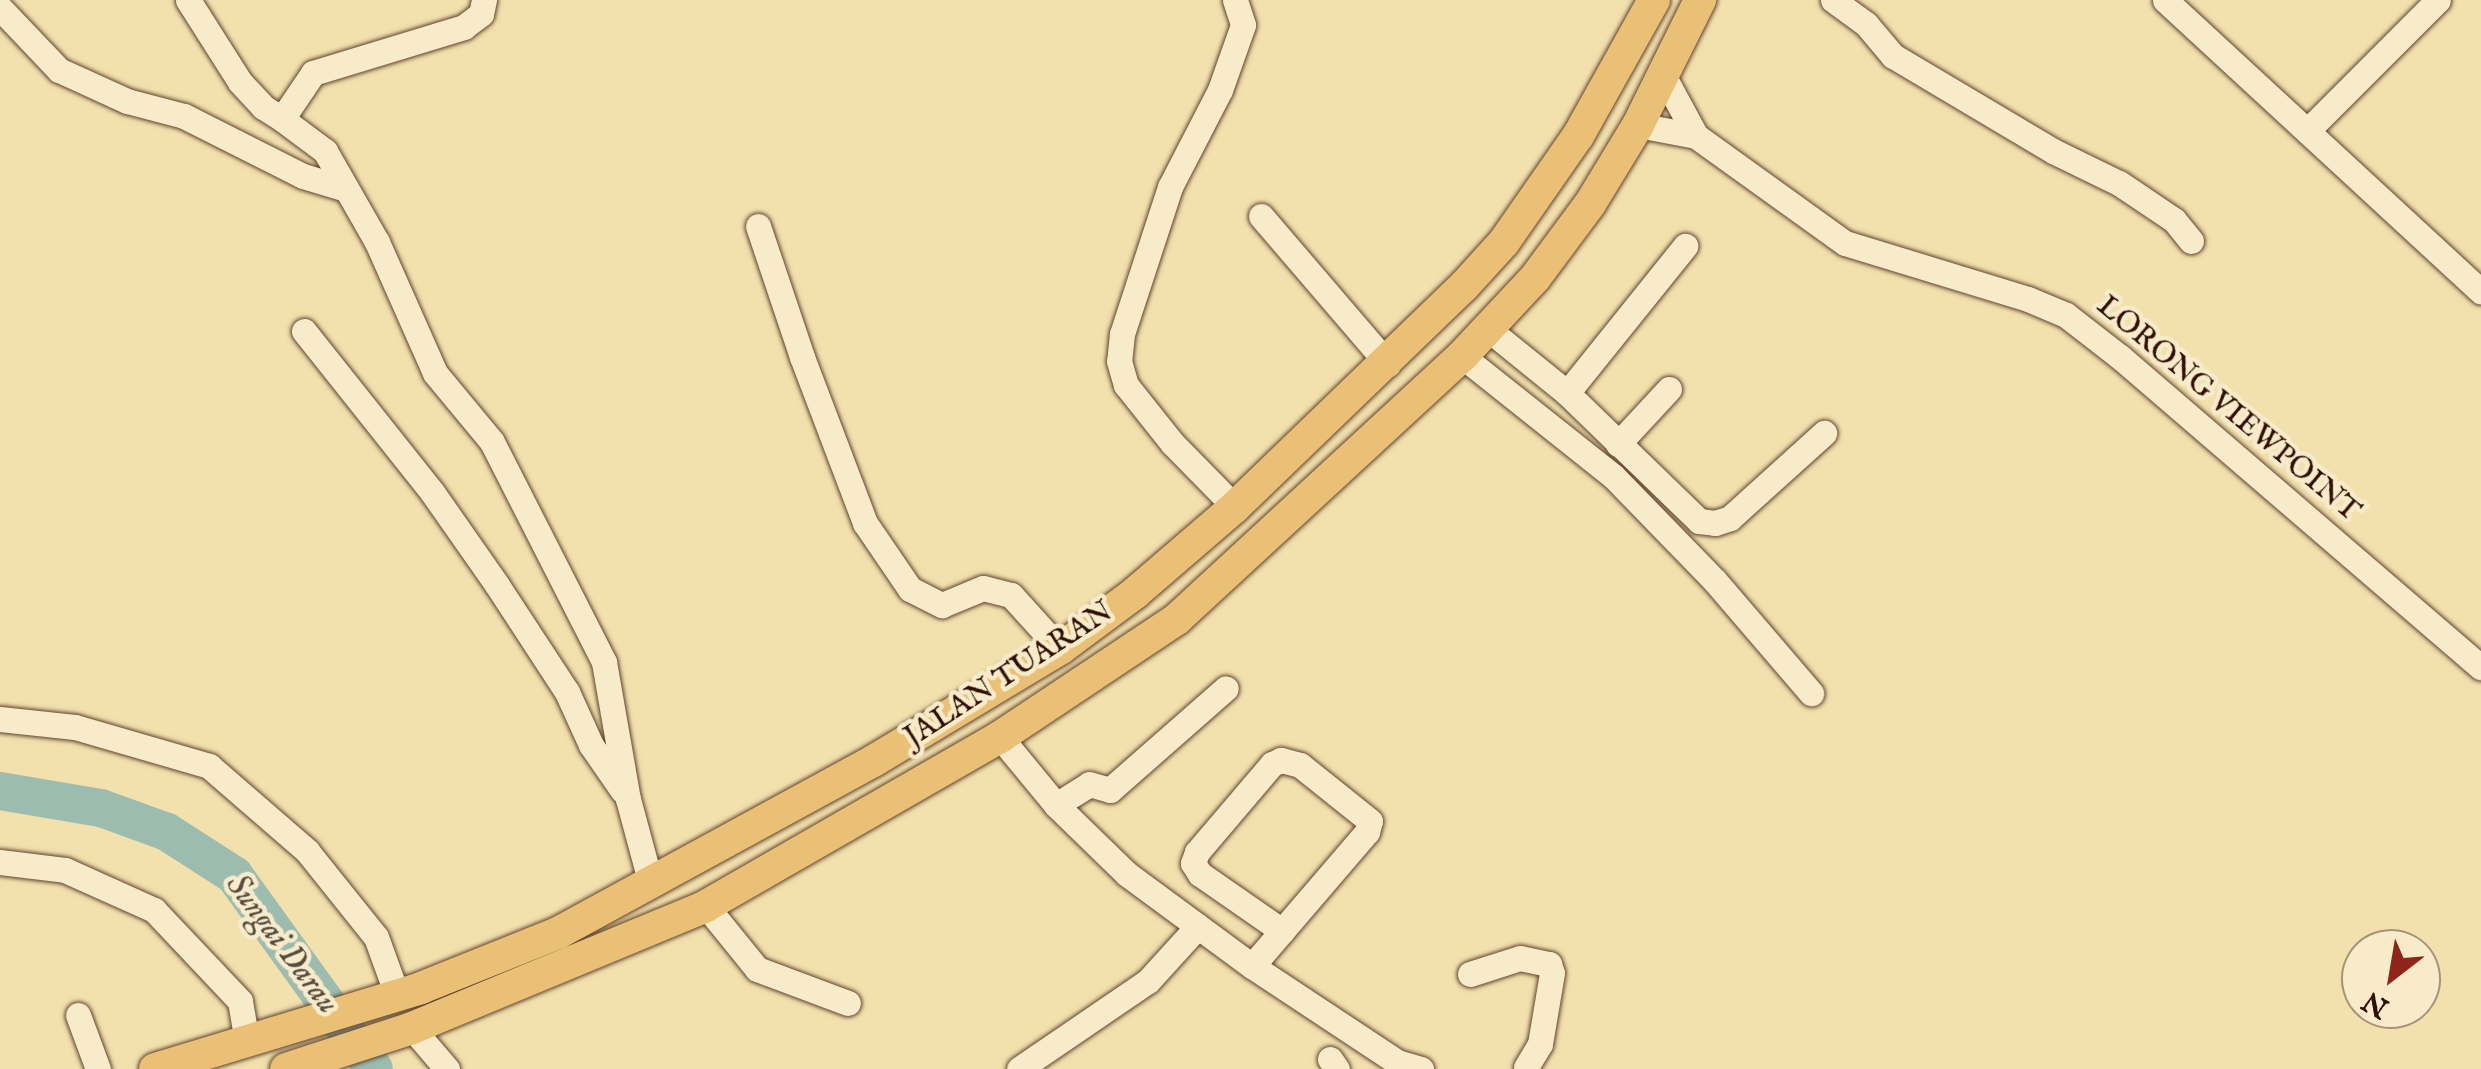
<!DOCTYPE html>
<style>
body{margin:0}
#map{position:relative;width:2481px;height:1069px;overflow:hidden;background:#f2e0ad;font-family:"IM FELL English",serif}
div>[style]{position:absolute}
.river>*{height:38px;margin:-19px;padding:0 19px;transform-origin:19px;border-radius:19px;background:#9cbcb0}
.roads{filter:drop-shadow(0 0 2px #60432d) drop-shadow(0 0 2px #60432d)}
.minor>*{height:25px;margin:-12.5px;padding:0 12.5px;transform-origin:12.5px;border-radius:12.5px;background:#f7ebca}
.major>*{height:32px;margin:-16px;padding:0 16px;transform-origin:16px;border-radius:16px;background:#e9c076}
span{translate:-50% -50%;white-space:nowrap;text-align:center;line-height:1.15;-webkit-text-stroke:9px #f7ebca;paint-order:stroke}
.street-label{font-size:30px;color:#2f0f02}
.water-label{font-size:32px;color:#554c3f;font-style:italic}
.north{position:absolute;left:2341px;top:929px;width:100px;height:100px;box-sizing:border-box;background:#f7ebca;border:2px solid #a7937a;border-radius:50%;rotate:211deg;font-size:28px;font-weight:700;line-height:40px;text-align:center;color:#2f0f02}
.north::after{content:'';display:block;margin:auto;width:35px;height:45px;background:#8f2418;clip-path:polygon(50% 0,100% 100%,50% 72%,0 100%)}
</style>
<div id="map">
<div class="river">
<i style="left:0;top:791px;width:102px;rotate:9.6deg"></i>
<i style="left:101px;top:808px;width:70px;rotate:20deg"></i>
<i style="left:167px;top:832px;width:80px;rotate:32.7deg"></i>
<i style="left:234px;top:875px;width:239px;rotate:54.2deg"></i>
</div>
<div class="roads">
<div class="minor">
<i style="left:188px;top:0;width:97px;rotate:57.6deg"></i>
<i style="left:240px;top:82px;width:34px;rotate:47deg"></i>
<i style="left:263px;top:107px;width:22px;rotate:32deg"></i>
<i style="left:484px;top:0;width:14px;rotate:102deg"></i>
<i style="left:481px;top:14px;width:21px;rotate:143deg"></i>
<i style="left:464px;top:27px;width:158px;rotate:163.1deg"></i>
<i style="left:313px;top:73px;width:55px;rotate:124deg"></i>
<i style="left:282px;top:119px;width:54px;rotate:36.7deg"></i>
<i style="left:325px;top:151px;width:105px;rotate:60.3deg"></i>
<i style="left:377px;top:242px;width:143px;rotate:66.1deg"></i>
<i style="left:435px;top:373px;width:89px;rotate:50.4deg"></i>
<i style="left:492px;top:442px;width:247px;rotate:63deg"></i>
<i style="left:604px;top:662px;width:139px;rotate:80.1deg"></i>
<i style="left:628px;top:799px;width:88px;rotate:74.9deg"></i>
<i style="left:1235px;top:0;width:26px;rotate:72deg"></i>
<i style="left:1243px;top:25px;width:69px;rotate:109.5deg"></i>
<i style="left:1220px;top:90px;width:109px;rotate:117.3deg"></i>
<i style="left:1170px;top:187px;width:155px;rotate:108.1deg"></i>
<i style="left:1122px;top:334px;width:27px;rotate:96deg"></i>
<i style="left:1119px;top:361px;width:25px;rotate:74deg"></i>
<i style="left:1126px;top:385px;width:75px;rotate:51.5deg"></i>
<i style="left:1173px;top:444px;width:88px;rotate:45.5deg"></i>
<i style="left:1833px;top:0;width:41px;rotate:36deg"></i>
<i style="left:1866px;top:24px;width:42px;rotate:49.8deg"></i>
<i style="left:1893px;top:56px;width:186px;rotate:30.7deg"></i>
<i style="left:2053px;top:151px;width:73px;rotate:25.9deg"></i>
<i style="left:2119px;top:183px;width:66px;rotate:33.9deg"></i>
<i style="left:2174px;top:220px;width:27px;rotate:51deg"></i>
<i style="left:2165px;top:0;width:430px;rotate:42.7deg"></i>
<i style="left:0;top:8px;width:86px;rotate:46.4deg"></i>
<i style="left:59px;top:70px;width:75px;rotate:24.5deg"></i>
<i style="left:127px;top:101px;width:59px;rotate:14.7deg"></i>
<i style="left:184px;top:116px;width:133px;rotate:26.8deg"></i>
<i style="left:303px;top:176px;width:45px;rotate:16.8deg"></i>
<i style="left:1664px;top:77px;width:67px;rotate:61.5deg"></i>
<i style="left:1696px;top:136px;width:183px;rotate:35.7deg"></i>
<i style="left:1845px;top:243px;width:191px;rotate:17deg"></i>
<i style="left:2028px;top:299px;width:41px;rotate:22.8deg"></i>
<i style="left:2066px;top:315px;width:68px;rotate:37.9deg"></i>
<i style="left:2120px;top:357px;width:476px;rotate:40.7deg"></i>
<i style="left:1638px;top:125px;width:59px;rotate:10.7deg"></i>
<i style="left:2307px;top:131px;width:185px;rotate:-45deg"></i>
<i style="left:1261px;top:216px;width:195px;rotate:49.4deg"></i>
<i style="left:758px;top:226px;width:138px;rotate:71.4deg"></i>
<i style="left:802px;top:357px;width:178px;rotate:69.2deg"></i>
<i style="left:865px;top:523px;width:80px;rotate:55.7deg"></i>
<i style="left:910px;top:589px;width:36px;rotate:27deg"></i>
<i style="left:942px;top:605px;width:44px;rotate:-22.5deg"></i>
<i style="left:983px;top:588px;width:29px;rotate:14deg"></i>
<i style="left:1011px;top:595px;width:73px;rotate:47.8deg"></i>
<i style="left:1488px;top:329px;width:102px;rotate:39deg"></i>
<i style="left:1567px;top:393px;width:184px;rotate:44.1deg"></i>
<i style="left:1699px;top:521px;width:16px;rotate:7deg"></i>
<i style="left:1715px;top:523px;width:16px;rotate:-18deg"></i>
<i style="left:1730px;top:518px;width:127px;rotate:-42.1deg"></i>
<i style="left:304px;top:331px;width:206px;rotate:51.5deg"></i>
<i style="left:432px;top:492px;width:113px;rotate:55deg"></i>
<i style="left:497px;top:585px;width:128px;rotate:56.8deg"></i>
<i style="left:567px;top:692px;width:58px;rotate:65.6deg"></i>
<i style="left:591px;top:745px;width:55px;rotate:55.4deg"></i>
<i style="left:1462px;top:356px;width:193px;rotate:38.5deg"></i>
<i style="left:1613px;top:476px;width:146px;rotate:45.8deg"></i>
<i style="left:1715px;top:581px;width:148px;rotate:49.4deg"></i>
<i style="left:1567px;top:393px;width:189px;rotate:-51.2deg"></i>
<i style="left:1618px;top:444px;width:75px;rotate:-47.2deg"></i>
<i style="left:0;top:719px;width:75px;rotate:6.1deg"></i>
<i style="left:75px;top:727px;width:140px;rotate:16.2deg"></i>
<i style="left:209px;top:766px;width:130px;rotate:40.9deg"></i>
<i style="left:307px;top:851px;width:110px;rotate:51.3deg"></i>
<i style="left:376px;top:937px;width:62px;rotate:70.1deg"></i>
<i style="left:1000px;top:737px;width:88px;rotate:50.5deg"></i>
<i style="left:1056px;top:805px;width:99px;rotate:44.2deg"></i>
<i style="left:1127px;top:874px;width:155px;rotate:36.4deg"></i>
<i style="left:1252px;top:966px;width:174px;rotate:33.5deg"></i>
<i style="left:1397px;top:1062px;width:25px;rotate:16deg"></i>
<i style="left:1056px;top:805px;width:39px;rotate:-32deg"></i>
<i style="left:1089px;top:784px;width:22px;rotate:16deg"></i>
<i style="left:1110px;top:790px;width:154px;rotate:-41.3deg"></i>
<i style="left:0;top:862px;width:65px;rotate:7deg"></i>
<i style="left:65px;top:870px;width:98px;rotate:24.2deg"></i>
<i style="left:154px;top:910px;width:125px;rotate:46.6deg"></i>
<i style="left:240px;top:1001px;width:42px;rotate:80.3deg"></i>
<i style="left:706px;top:906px;width:81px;rotate:51deg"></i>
<i style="left:757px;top:969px;width:97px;rotate:20.5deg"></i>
<i style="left:1252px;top:966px;width:177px;rotate:-49.4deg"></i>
<i style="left:1367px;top:832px;width:11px;rotate:-75deg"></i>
<i style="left:1370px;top:821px;width:90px;rotate:-141.3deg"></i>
<i style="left:1300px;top:765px;width:20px;rotate:-165deg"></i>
<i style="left:1281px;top:760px;width:10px;rotate:156deg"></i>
<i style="left:1272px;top:764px;width:116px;rotate:130.4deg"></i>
<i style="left:1197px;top:852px;width:12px;rotate:110deg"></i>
<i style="left:1193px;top:863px;width:13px;rotate:58deg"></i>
<i style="left:1200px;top:874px;width:100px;rotate:34.8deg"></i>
<i style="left:1470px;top:974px;width:52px;rotate:-17.7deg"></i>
<i style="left:1520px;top:958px;width:30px;rotate:12deg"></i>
<i style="left:1549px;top:964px;width:9px;rotate:72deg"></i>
<i style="left:1552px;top:973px;width:72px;rotate:99.6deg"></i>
<i style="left:1540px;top:1044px;width:27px;rotate:121deg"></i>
<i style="left:78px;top:1015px;width:58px;rotate:69.7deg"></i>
<i style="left:412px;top:1028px;width:54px;rotate:49.5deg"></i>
<i style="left:1330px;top:1059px;width:12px;rotate:55deg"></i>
<i style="left:1019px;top:1069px;width:156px;rotate:-34.3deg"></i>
<i style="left:1148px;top:981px;width:74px;rotate:-47.7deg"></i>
</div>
<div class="major">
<i style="left:155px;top:1069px;width:278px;rotate:-16.9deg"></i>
<i style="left:421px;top:988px;width:148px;rotate:-21.9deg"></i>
<i style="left:558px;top:933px;width:361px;rotate:-28.6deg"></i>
<i style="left:875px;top:760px;width:216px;rotate:-31deg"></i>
<i style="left:1060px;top:649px;width:94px;rotate:-36.7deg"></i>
<i style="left:1135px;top:593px;width:132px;rotate:-40.7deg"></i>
<i style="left:1235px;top:507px;width:318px;rotate:-44deg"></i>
<i style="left:1464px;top:286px;width:59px;rotate:-47.7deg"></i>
<i style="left:1504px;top:242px;width:129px;rotate:-55.1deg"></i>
<i style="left:1578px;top:136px;width:156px;rotate:-60.8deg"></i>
<i style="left:286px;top:1069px;width:133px;rotate:-18deg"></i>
<i style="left:412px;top:1028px;width:318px;rotate:-22.5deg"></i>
<i style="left:706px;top:906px;width:339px;rotate:-29.9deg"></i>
<i style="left:1000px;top:737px;width:213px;rotate:-33.7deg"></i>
<i style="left:1177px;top:619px;width:388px;rotate:-42.7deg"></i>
<i style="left:1462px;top:356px;width:107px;rotate:-46.9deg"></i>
<i style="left:1535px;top:278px;width:92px;rotate:-53.4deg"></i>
<i style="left:1590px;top:204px;width:92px;rotate:-58.7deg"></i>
<i style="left:1638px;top:125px;width:140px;rotate:-63.6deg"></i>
</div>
</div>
<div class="street-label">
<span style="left:2228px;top:409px;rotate:40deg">LORONG VIEWPOINT</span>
<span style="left:1009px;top:675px;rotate:-33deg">JALAN TUARAN</span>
</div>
<div class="water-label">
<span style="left:281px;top:945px;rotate:53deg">Sungai Darau</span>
</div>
<div class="north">N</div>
</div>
